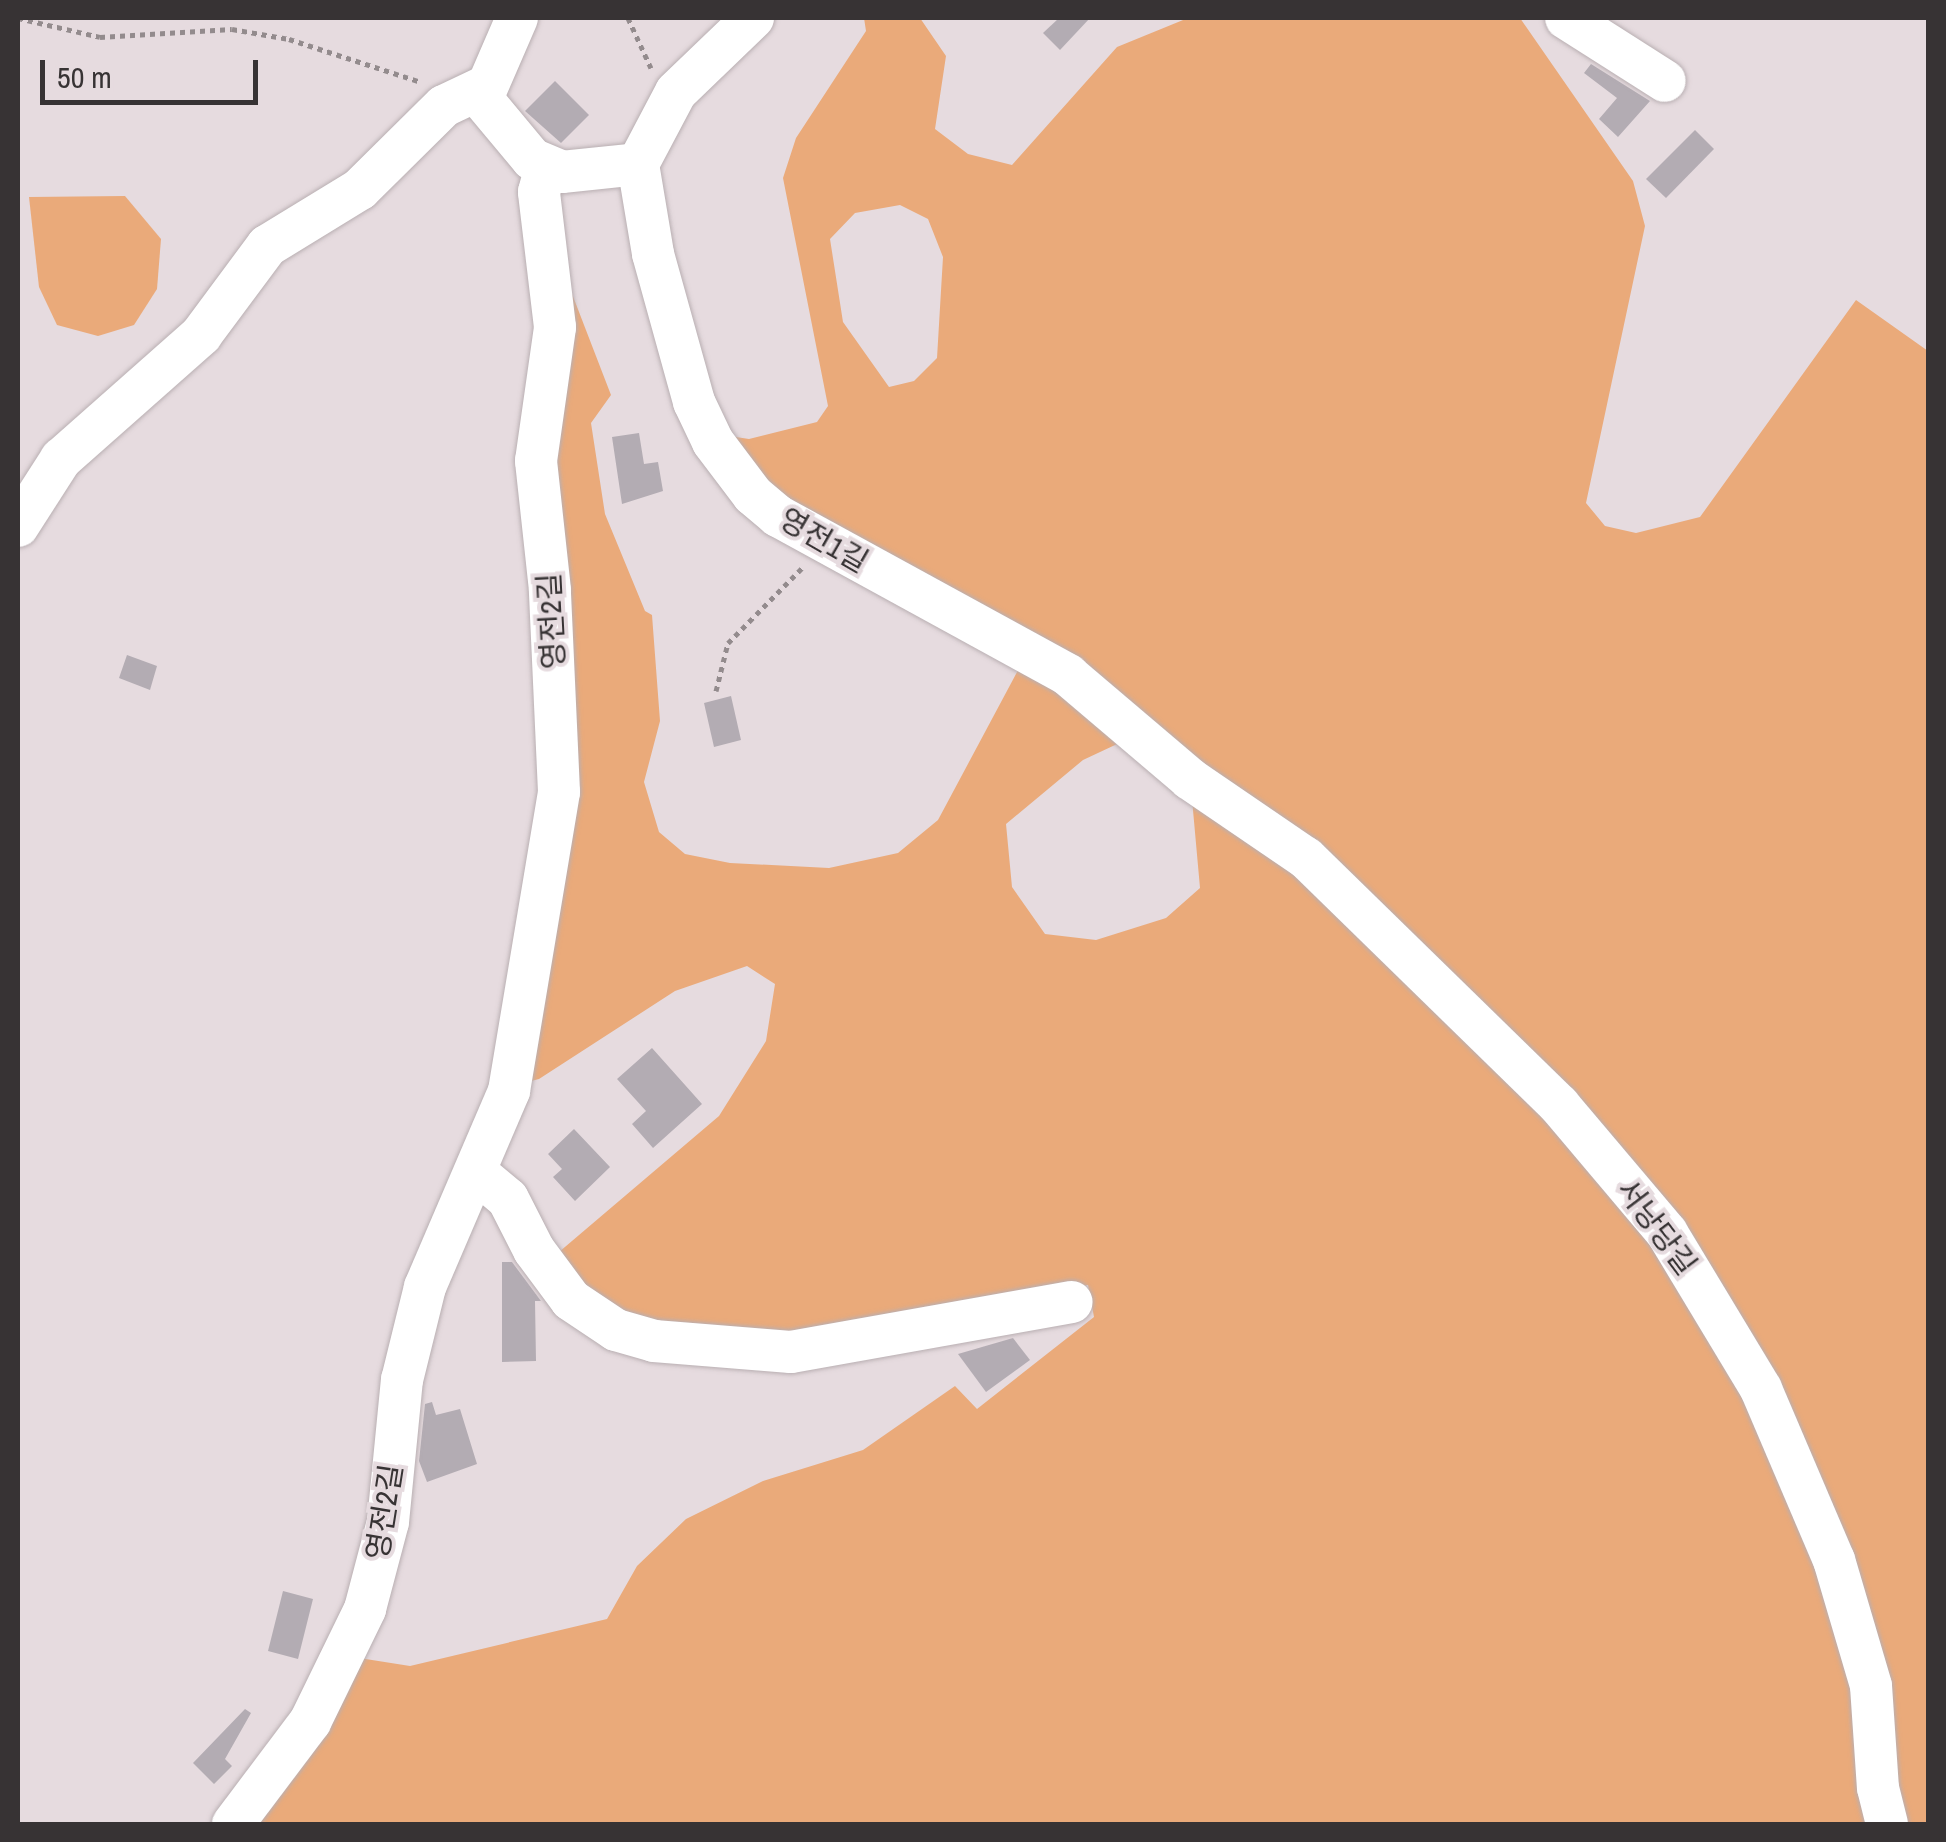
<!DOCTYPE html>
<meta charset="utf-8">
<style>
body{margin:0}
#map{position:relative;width:1946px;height:1842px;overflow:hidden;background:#e6dbdf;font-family:"Archivo Narrow","Noto Sans KR",sans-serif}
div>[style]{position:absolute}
.green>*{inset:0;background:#eaaa7a}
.building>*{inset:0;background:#b3acb3}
.path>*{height:5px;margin-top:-2.5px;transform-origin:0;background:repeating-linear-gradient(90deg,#938b8d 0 5px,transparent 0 10px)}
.roads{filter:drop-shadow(0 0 2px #b9afb2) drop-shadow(0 0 2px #b9afb2)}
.minor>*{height:42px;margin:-21px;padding:0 21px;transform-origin:21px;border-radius:21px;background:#fff}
span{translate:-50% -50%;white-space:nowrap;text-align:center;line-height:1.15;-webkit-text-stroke:8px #e6dbdf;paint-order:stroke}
.street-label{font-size:30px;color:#373334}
.frame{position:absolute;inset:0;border:20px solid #373334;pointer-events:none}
.scale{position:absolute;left:40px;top:60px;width:218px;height:45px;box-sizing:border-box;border:5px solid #373334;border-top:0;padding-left:12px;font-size:30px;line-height:35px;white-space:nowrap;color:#373334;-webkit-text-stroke:8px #e6dbdf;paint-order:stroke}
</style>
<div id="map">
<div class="green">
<i style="clip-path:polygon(evenodd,864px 18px,920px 18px,946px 56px,935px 129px,968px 154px,1012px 165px,1117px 47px,1188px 18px,1520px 18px,1633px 181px,1645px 226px,1586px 503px,1605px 526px,1636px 533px,1700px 517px,1856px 300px,1928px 351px,1928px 1824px,245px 1824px,300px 1751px,353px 1657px,410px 1666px,607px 1619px,637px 1566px,686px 1519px,763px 1481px,863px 1450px,955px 1386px,977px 1409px,1094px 1317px,1088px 1285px,759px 1346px,623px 1324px,581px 1297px,552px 1258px,719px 1116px,766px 1041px,775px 984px,747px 966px,675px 991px,539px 1079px,527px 1082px,521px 1072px,566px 814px,545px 459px,565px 304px,552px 242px,611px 395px,591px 423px,605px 514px,645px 611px,652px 615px,660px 721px,644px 782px,659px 832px,685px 854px,730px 863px,829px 868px,898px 853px,938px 820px,1023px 661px,1130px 738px,1083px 760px,1006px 824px,1012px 887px,1045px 934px,1096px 940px,1166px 918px,1200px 888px,1192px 799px,1208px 783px,1150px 726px,1072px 665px,781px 508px,744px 475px,711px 419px,729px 436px,749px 439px,817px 422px,828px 406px,783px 178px,796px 138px,866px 31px,864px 18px,900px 205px,928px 219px,943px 257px,937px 358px,914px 381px,889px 387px,843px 322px,830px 239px,855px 213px,900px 205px)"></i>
<i style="clip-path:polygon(125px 196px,161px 239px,157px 289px,134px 325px,98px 336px,57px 325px,39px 287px,29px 197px)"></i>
</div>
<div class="building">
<i style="clip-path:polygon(1059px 18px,1090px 18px,1060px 50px,1043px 33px)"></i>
<i style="clip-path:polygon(1591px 64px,1650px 101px,1618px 137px,1599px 119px,1617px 98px,1584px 73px)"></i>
<i style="clip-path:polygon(555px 81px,589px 115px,561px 143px,525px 111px)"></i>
<i style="clip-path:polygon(1695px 130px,1714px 149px,1666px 198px,1646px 179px)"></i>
<i style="clip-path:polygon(639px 433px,644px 464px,658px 462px,663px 491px,622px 504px,612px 437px)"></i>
<i style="clip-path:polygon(127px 655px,157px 666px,150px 690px,119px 678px)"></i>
<i style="clip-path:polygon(731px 696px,741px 740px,714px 747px,704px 703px)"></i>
<i style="clip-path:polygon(652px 1048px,702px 1104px,653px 1148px,632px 1124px,646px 1111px,617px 1079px)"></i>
<i style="clip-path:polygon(574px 1129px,610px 1167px,575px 1201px,553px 1177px,562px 1169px,548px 1154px)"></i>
<i style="clip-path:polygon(502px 1262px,512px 1262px,541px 1301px,535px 1301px,536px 1361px,502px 1362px)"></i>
<i style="clip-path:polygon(1013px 1338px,1030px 1360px,986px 1392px,958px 1354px)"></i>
<i style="clip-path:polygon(432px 1402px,436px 1415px,460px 1409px,477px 1464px,427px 1482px,419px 1461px,425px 1404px)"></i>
<i style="clip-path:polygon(283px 1591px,313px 1599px,298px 1659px,268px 1651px)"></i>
<i style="clip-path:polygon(245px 1709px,251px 1713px,225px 1759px,232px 1766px,214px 1784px,193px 1763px)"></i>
</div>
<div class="path">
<i style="left:18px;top:18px;width:84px;rotate:13deg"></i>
<i style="left:100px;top:37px;width:132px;rotate:-3.5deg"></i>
<i style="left:232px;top:29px;width:58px;rotate:10deg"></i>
<i style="left:289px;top:39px;width:136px;rotate:18deg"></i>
<i style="left:628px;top:18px;width:55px;rotate:65.3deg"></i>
<i style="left:716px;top:691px;width:49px;rotate:-76deg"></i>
<i style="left:728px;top:643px;width:105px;rotate:-45.4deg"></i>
</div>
<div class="roads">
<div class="minor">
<i style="left:517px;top:18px;width:88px;rotate:113.4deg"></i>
<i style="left:482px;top:99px;width:78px;rotate:50.2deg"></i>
<i style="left:532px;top:159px;width:33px;rotate:23deg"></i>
<i style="left:562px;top:172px;width:76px;rotate:-6deg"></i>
<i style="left:638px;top:164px;width:81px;rotate:-62.2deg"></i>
<i style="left:676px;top:92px;width:107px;rotate:-43.9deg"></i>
<i style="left:1566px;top:18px;width:117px;rotate:32.5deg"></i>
<i style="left:638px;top:164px;width:91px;rotate:80.5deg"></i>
<i style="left:653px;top:254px;width:154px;rotate:74.5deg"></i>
<i style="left:694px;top:402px;width:44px;rotate:64.6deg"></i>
<i style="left:713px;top:442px;width:66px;rotate:53deg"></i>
<i style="left:753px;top:495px;width:33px;rotate:40deg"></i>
<i style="left:778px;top:516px;width:331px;rotate:28.7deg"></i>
<i style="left:1068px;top:675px;width:160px;rotate:40.4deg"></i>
<i style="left:1190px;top:779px;width:140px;rotate:34.3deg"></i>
<i style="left:1306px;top:858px;width:354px;rotate:44.3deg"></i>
<i style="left:1559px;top:1105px;width:167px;rotate:49.8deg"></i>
<i style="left:1667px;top:1233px;width:182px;rotate:58.9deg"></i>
<i style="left:1761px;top:1389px;width:186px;rotate:66.9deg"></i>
<i style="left:1834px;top:1560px;width:131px;rotate:73.6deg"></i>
<i style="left:1871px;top:1686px;width:102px;rotate:86.1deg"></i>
<i style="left:1878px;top:1788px;width:37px;rotate:76deg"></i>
<i style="left:18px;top:526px;width:80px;rotate:-57.3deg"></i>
<i style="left:61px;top:459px;width:187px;rotate:-41.5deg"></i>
<i style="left:201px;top:335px;width:111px;rotate:-53.4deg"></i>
<i style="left:267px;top:246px;width:109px;rotate:-31.5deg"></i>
<i style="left:360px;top:189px;width:118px;rotate:-44.7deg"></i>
<i style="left:444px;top:106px;width:42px;rotate:-25.3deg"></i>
<i style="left:477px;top:1173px;width:40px;rotate:40deg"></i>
<i style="left:508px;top:1199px;width:57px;rotate:63deg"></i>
<i style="left:534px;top:1250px;width:62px;rotate:53.5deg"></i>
<i style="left:571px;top:1300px;width:54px;rotate:33.7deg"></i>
<i style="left:616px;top:1330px;width:40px;rotate:16deg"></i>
<i style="left:654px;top:1341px;width:137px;rotate:4.6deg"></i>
<i style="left:791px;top:1352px;width:285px;rotate:-10.1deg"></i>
<i style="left:233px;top:1824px;width:128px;rotate:-53deg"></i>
<i style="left:310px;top:1722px;width:126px;rotate:-64deg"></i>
<i style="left:365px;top:1609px;width:90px;rotate:-75.2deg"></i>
<i style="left:388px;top:1522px;width:143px;rotate:-84.4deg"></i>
<i style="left:402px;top:1380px;width:96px;rotate:-76.1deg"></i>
<i style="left:425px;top:1287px;width:213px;rotate:-66.8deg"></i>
<i style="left:509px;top:1091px;width:303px;rotate:-80.5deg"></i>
<i style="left:559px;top:792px;width:202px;rotate:-92.6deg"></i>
<i style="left:550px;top:590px;width:130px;rotate:-96.2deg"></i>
<i style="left:536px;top:461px;width:135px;rotate:-81.9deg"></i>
<i style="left:555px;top:327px;width:136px;rotate:-96.8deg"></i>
<i style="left:539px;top:192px;width:23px;rotate:-75deg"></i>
</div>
</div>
<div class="street-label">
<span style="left:824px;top:540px;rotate:30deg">영전1길</span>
<span style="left:551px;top:621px;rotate:-93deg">영전2길</span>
<span style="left:1657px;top:1227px;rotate:53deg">서낭당길</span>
<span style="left:384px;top:1512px;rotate:-81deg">영전2길</span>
</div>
<div class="frame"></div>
<div class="scale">50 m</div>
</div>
